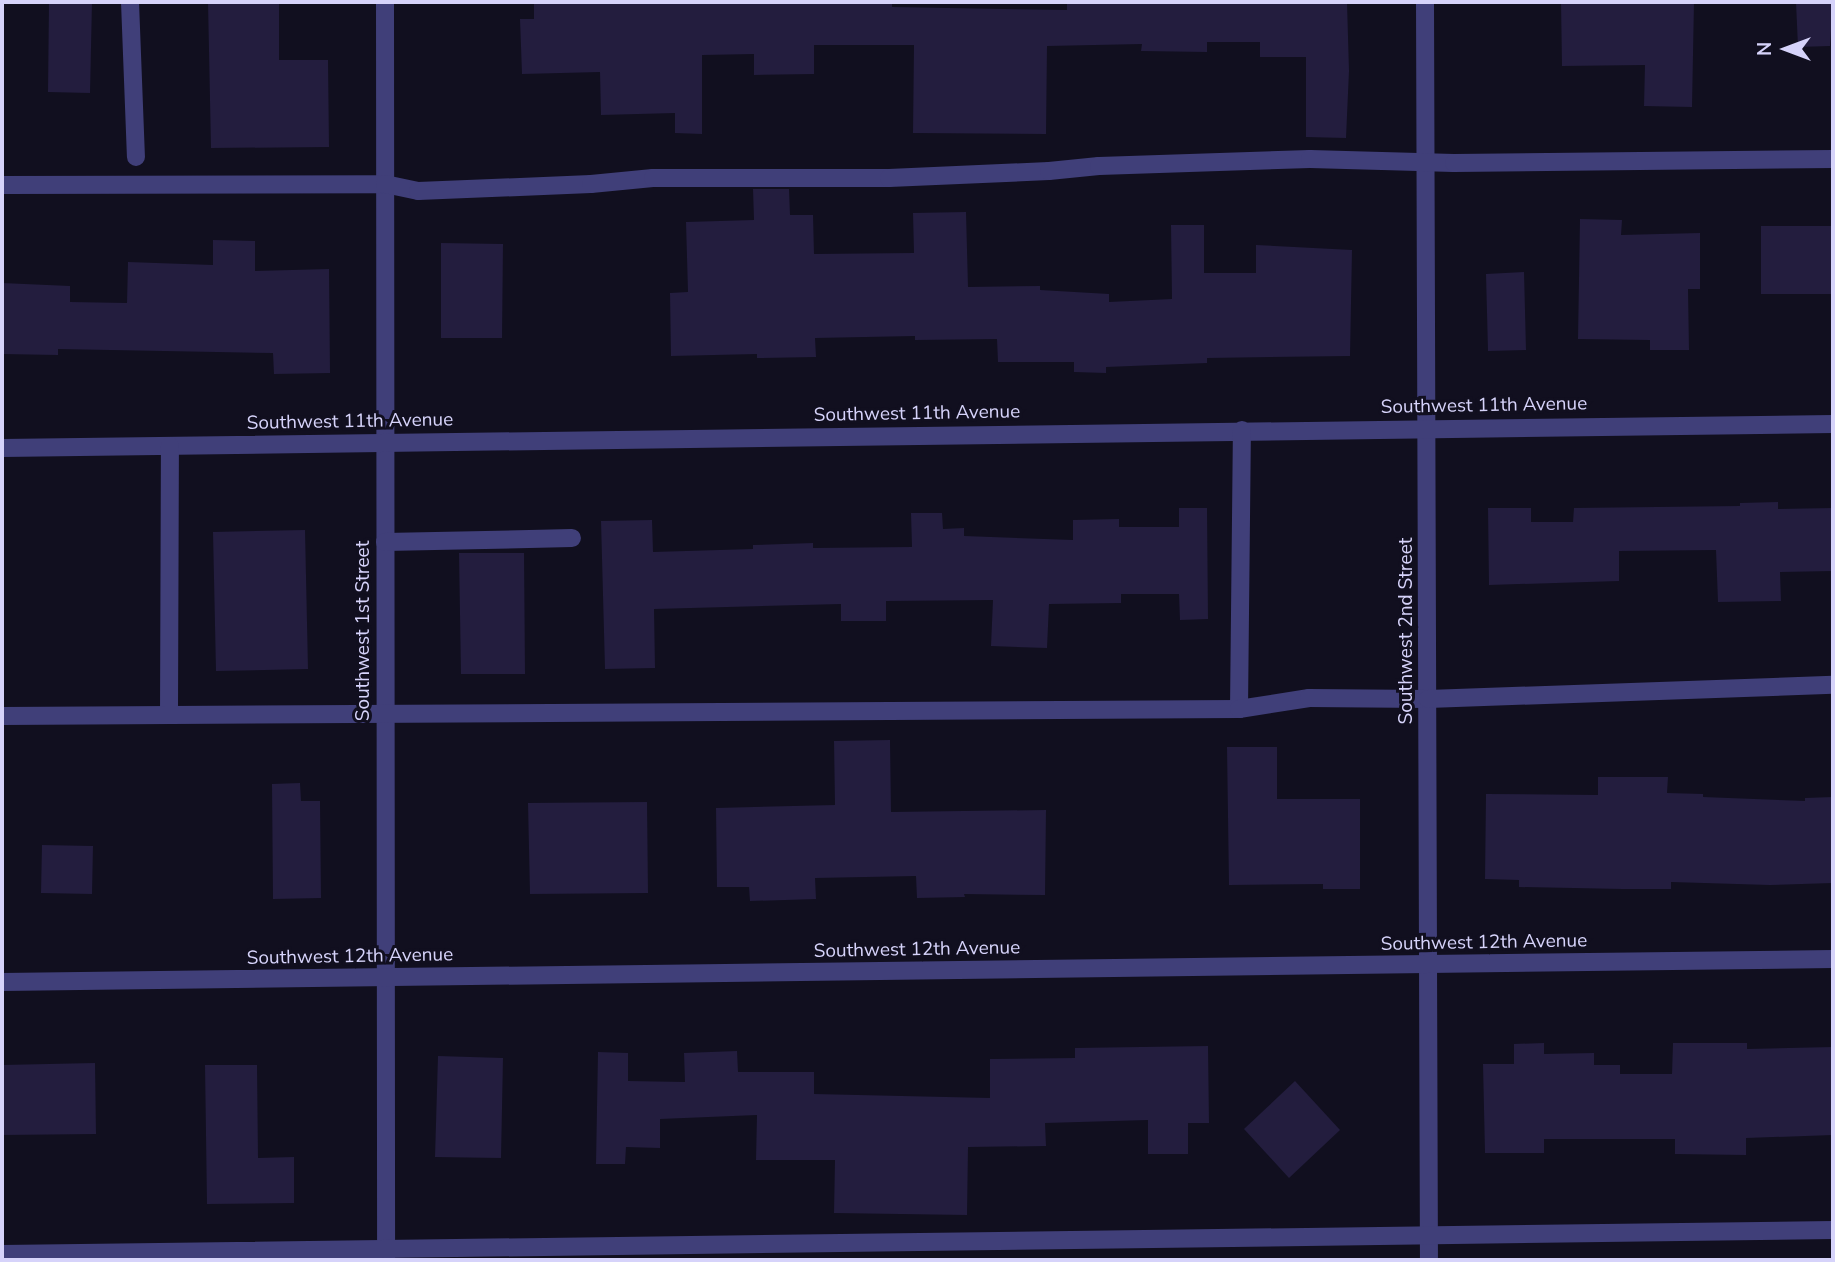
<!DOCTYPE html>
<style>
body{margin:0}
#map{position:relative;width:1835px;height:1262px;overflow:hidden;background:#110f1f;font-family:"Nunito Sans",sans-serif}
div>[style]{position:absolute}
.building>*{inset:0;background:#231d3e}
.minor>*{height:18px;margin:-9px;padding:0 9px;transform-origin:9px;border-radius:9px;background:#403f79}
span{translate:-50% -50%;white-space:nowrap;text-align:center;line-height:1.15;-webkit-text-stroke:6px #110f1f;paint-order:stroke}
.street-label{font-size:19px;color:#d6d3fa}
.frame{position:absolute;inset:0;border:4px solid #d6d3fa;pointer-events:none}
.north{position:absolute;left:1751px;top:14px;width:70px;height:70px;-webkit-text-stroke:5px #110f1f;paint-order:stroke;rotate:270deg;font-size:19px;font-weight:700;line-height:28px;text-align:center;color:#d6d3fa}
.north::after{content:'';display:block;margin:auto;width:24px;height:32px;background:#d6d3fa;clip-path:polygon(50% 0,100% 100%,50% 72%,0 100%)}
</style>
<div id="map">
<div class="building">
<i style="clip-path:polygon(49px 2px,92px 2px,90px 93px,48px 92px)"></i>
<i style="clip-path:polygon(208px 2px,279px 2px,279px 60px,328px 60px,329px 147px,211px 148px)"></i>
<i style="clip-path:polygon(534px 2px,892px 2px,892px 7px,1067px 10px,1067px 2px,1347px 2px,1349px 71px,1346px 138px,1306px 137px,1306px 57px,1260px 57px,1260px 42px,1207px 42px,1207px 52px,1141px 51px,1142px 44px,1047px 46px,1046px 134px,913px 133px,914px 45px,814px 45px,814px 74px,754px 75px,754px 54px,702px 55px,702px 134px,675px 133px,675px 113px,601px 115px,600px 72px,522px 74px,520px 19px,534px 19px)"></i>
<i style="clip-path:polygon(1561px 2px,1694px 2px,1692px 107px,1644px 106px,1645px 65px,1562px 66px)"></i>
<i style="clip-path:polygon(1796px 2px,1833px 2px,1830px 46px,1798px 47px)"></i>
<i style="clip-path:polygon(753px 189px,789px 189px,790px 215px,813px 215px,814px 254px,914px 253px,913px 213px,966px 212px,968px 287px,1040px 286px,1040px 290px,1109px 294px,1109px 302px,1172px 299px,1171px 225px,1204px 225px,1204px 273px,1256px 273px,1256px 245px,1352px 250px,1350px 356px,1207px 358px,1207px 363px,1106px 367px,1106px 373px,1074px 372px,1074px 362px,998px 362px,997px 339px,915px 340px,915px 336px,815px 338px,816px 357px,757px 358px,757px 354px,671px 356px,670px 293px,688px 292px,686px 222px,754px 220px)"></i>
<i style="clip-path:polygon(1580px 219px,1622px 220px,1621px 235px,1700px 233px,1700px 289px,1688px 289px,1689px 350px,1650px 350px,1650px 340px,1578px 339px)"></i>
<i style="clip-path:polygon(1761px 226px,1833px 226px,1833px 294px,1761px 294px)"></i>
<i style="clip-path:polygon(213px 240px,255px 241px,255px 271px,329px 269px,330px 373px,274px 374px,273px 353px,58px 349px,58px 355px,2px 354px,2px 283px,70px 286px,70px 302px,127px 303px,128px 262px,213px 265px)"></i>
<i style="clip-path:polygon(441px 243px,503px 244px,502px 338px,441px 338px)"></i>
<i style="clip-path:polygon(1524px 272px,1526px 350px,1488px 351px,1486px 274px)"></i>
<i style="clip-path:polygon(1778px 502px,1778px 509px,1833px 508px,1833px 571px,1780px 572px,1781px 601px,1718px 602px,1716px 550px,1619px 551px,1619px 581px,1489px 585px,1488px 508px,1531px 508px,1531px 522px,1573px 522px,1574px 508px,1740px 506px,1740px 503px)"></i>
<i style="clip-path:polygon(1179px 508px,1207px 508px,1208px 619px,1180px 620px,1179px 594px,1121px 594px,1121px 603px,1049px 604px,1047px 648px,991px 646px,993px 600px,886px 601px,886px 621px,841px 621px,841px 604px,654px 609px,655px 668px,605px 669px,601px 521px,652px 520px,653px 552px,753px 549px,753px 545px,813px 543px,813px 548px,912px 547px,911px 513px,942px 513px,943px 529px,964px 528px,964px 536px,1073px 540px,1073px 520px,1119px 519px,1119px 527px,1179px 527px)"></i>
<i style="clip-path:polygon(305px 530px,308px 669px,216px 671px,213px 532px)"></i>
<i style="clip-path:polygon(459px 553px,524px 553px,525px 674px,461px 674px)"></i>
<i style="clip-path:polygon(890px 740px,891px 812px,1046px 810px,1045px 895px,964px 894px,965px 897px,917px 898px,916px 876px,815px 878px,816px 899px,750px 901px,749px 887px,717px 887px,716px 808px,835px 805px,834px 741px)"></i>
<i style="clip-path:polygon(1227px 747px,1277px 747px,1277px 799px,1360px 799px,1360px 889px,1323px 889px,1323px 884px,1229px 885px)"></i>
<i style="clip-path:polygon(1598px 777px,1668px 777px,1667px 793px,1703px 794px,1703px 797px,1805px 801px,1805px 798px,1833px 797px,1833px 883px,1770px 885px,1671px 882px,1671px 889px,1623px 889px,1519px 887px,1519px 880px,1485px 879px,1486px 794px,1598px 795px)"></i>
<i style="clip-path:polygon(300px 783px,301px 801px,320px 801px,321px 898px,273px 899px,272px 784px)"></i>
<i style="clip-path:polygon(647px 802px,648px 893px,530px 894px,528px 803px)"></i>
<i style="clip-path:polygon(42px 845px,93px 846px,92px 894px,41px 893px)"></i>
<i style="clip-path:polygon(1544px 1043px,1544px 1054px,1594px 1053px,1594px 1065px,1620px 1065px,1620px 1074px,1672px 1074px,1673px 1043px,1747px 1043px,1747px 1049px,1833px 1047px,1833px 1135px,1746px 1138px,1746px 1155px,1675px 1154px,1675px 1139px,1544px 1139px,1544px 1153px,1485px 1153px,1483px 1064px,1514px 1064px,1514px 1044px)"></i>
<i style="clip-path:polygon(1208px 1046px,1209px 1123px,1188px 1123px,1188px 1154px,1148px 1154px,1148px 1120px,1045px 1123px,1046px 1146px,968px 1147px,967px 1215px,834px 1213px,835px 1160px,756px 1160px,757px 1115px,660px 1119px,660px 1148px,626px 1147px,625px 1164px,596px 1164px,598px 1052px,628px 1053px,628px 1081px,685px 1082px,684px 1053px,737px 1051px,738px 1072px,814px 1072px,814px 1094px,990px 1098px,990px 1059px,1075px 1058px,1075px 1048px)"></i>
<i style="clip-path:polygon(438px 1056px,503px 1058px,501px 1158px,435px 1157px)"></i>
<i style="clip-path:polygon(95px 1063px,96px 1134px,2px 1135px,2px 1065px)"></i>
<i style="clip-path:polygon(205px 1065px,257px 1065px,258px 1158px,294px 1157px,294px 1203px,207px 1204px)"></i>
<i style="clip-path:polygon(1295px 1081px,1340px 1130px,1289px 1178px,1244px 1129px)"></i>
</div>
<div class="minor">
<i style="left:130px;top:2px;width:155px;rotate:87.8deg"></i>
<i style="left:385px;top:2px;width:1256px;rotate:89.95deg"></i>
<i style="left:1425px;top:2px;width:1258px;rotate:89.82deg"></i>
<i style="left:2px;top:185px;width:383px;rotate:-0.1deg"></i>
<i style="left:385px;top:184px;width:34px;rotate:12deg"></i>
<i style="left:418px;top:191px;width:173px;rotate:-2.3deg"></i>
<i style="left:591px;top:184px;width:62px;rotate:-5.5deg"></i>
<i style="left:653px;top:178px;width:236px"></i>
<i style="left:889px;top:178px;width:160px;rotate:-2.5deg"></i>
<i style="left:1049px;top:171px;width:50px;rotate:-5.7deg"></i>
<i style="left:1099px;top:166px;width:211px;rotate:-1.9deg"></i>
<i style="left:1310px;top:159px;width:144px;rotate:1.6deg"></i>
<i style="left:1454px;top:163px;width:379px;rotate:-0.6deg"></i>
<i style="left:2px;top:448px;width:1831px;rotate:-0.75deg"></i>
<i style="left:385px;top:542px;width:187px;rotate:-1.2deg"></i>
<i style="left:1239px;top:709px;width:279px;rotate:-89.4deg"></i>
<i style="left:169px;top:714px;width:268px;rotate:-89.8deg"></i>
<i style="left:2px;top:716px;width:1237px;rotate:-0.32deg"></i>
<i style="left:1239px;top:709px;width:71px;rotate:-8.9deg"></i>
<i style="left:1309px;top:698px;width:119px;rotate:0.5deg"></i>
<i style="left:1428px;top:699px;width:405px;rotate:-2deg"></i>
<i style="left:2px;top:982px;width:1831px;rotate:-0.72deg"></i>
<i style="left:2px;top:1254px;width:1831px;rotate:-0.75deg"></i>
</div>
<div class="street-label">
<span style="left:1484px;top:406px;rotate:-1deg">Southwest 11th Avenue</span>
<span style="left:917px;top:414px;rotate:-1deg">Southwest 11th Avenue</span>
<span style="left:350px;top:422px;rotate:-1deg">Southwest 11th Avenue</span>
<span style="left:364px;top:631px;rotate:-90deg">Southwest 1st Street</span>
<span style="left:1407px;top:631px;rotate:-90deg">Southwest 2nd Street</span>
<span style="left:1484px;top:943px;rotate:-1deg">Southwest 12th Avenue</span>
<span style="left:917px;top:950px;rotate:-1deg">Southwest 12th Avenue</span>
<span style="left:350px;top:957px;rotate:-1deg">Southwest 12th Avenue</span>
</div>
<div class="frame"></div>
<div class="north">N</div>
</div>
